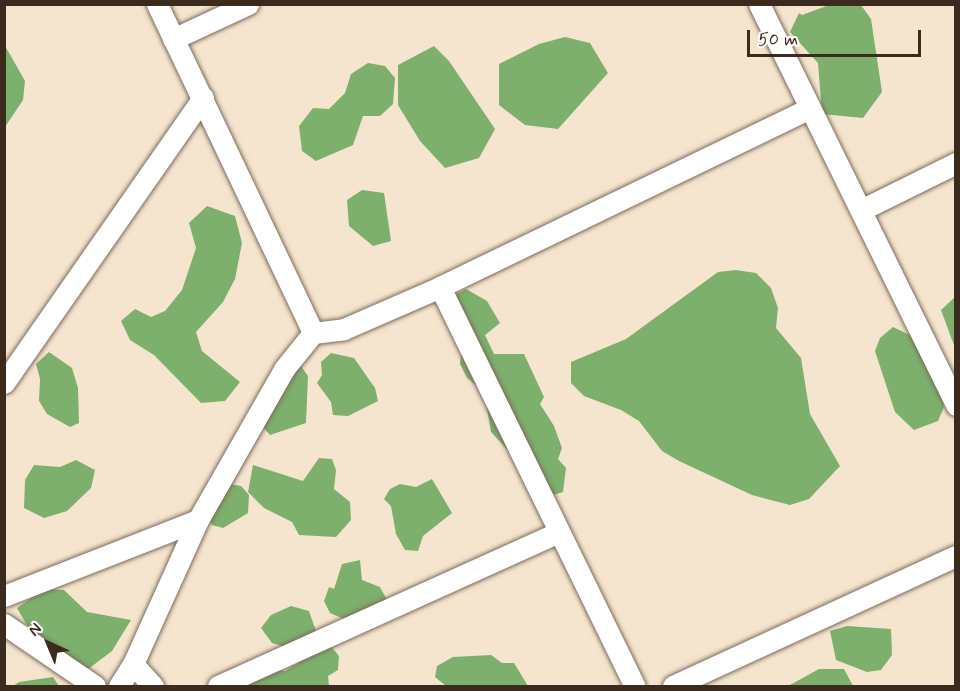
<!DOCTYPE html>
<style>
body{margin:0}
#map{position:relative;width:960px;height:691px;overflow:hidden;background:#f6e5ce;font-family:Mynerve,sans-serif}
div>[style]{position:absolute}
.forest>*{inset:0;background:#7cb06c}
.roads{filter:drop-shadow(0 0 2px #7c6b5c) drop-shadow(0 0 2px #7c6b5c)}
.street>*{height:21px;margin:-10.5px;padding:0 10.5px;transform-origin:10.5px;border-radius:10.5px;background:#fff}
span{translate:-50% -50%;white-space:nowrap;text-align:center;line-height:1.15;-webkit-text-stroke:4.5px #fff;paint-order:stroke}
.frame{position:absolute;inset:0;border:6px solid #3b2a1e;pointer-events:none}
.north{position:absolute;left:18px;top:613px;width:60px;height:60px;-webkit-text-stroke:4px #fff;paint-order:stroke;rotate:316deg;font-size:16px;font-weight:700;line-height:24px;text-align:center;color:#3b2a1e}
.north::after{content:'';display:block;margin:auto;width:21px;height:27px;background:#3b2a1e;clip-path:polygon(50% 0,100% 100%,50% 72%,0 100%)}
.scale{position:absolute;left:747px;top:30px;width:174px;height:27px;box-sizing:border-box;border:3px solid #3b2a1e;border-top:0;padding-left:8px;font-size:18px;line-height:21px;white-space:nowrap;color:#3b2a1e;-webkit-text-stroke:4px #fff;paint-order:stroke}
</style>
<div id="map">
<div class="forest">
<i style="clip-path:polygon(829px 5px,861px 5px,871px 19px,882px 92px,863px 118px,822px 114px,818px 63px,790px 32px,799px 13px,802px 15px)"></i>
<i style="clip-path:polygon(565px 37px,590px 43px,608px 73px,558px 129px,525px 125px,499px 105px,499px 64px,539px 44px)"></i>
<i style="clip-path:polygon(4px 44px,25px 81px,23px 100px,5px 127px)"></i>
<i style="clip-path:polygon(434px 46px,449px 61px,495px 129px,479px 158px,445px 168px,420px 141px,398px 105px,398px 65px)"></i>
<i style="clip-path:polygon(368px 63px,385px 66px,395px 78px,393px 104px,380px 116px,363px 116px,353px 145px,316px 161px,302px 151px,299px 126px,313px 108px,329px 109px,345px 93px,351px 74px)"></i>
<i style="clip-path:polygon(362px 190px,384px 193px,391px 241px,373px 246px,349px 226px,347px 200px)"></i>
<i style="clip-path:polygon(207px 206px,235px 216px,242px 243px,235px 279px,223px 302px,196px 332px,202px 351px,240px 382px,225px 401px,201px 403px,154px 355px,130px 340px,121px 321px,135px 309px,151px 317px,165px 311px,182px 290px,196px 248px,189px 223px)"></i>
<i style="clip-path:polygon(736px 270px,756px 273px,771px 288px,778px 308px,776px 328px,801px 358px,810px 414px,840px 466px,809px 499px,790px 505px,752px 495px,679px 461px,662px 451px,639px 421px,621px 410px,584px 396px,571px 383px,571px 362px,626px 339px,718px 272px)"></i>
<i style="clip-path:polygon(466px 289px,487px 301px,500px 323px,485px 335px,494px 354px,524px 354px,544px 397px,540px 404px,554px 426px,562px 448px,558px 459px,566px 468px,563px 492px,550px 496px,491px 432px,484px 392px,467px 378px,460px 364px,462px 345px,446px 315px,457px 294px)"></i>
<i style="clip-path:polygon(955px 297px,956px 347px,955px 348px,941px 310px)"></i>
<i style="clip-path:polygon(893px 327px,920px 340px,940px 383px,944px 407px,938px 421px,914px 430px,895px 412px,875px 351px,880px 338px)"></i>
<i style="clip-path:polygon(49px 352px,72px 368px,78px 388px,79px 423px,70px 427px,47px 414px,39px 401px,40px 379px,36px 364px)"></i>
<i style="clip-path:polygon(331px 353px,354px 358px,375px 388px,378px 401px,348px 416px,333px 415px,331px 402px,317px 383px,322px 375px,321px 362px)"></i>
<i style="clip-path:polygon(301px 366px,308px 376px,306px 423px,270px 435px,262px 426px,295px 368px)"></i>
<i style="clip-path:polygon(319px 458px,332px 459px,336px 470px,334px 489px,350px 502px,351px 520px,336px 537px,299px 535px,292px 522px,264px 508px,248px 492px,253px 465px,303px 481px)"></i>
<i style="clip-path:polygon(76px 460px,95px 470px,91px 488px,67px 511px,44px 518px,24px 508px,25px 480px,34px 465px,60px 467px)"></i>
<i style="clip-path:polygon(432px 479px,452px 513px,423px 536px,418px 551px,405px 550px,396px 534px,391px 506px,384px 499px,390px 489px,400px 484px,416px 487px)"></i>
<i style="clip-path:polygon(223px 483px,241px 486px,249px 495px,248px 513px,223px 528px,212px 525px,205px 511px)"></i>
<i style="clip-path:polygon(360px 560px,362px 580px,380px 587px,387px 600px,351px 622px,330px 613px,324px 601px,329px 587px,334px 589px,342px 564px)"></i>
<i style="clip-path:polygon(44px 589px,64px 590px,87px 612px,131px 620px,112px 651px,83px 673px,35px 639px,17px 608px)"></i>
<i style="clip-path:polygon(291px 606px,309px 611px,317px 634px,289px 648px,272px 643px,261px 628px,271px 615px)"></i>
<i style="clip-path:polygon(847px 626px,891px 629px,892px 655px,881px 670px,867px 672px,836px 660px,830px 631px)"></i>
<i style="clip-path:polygon(329px 644px,339px 656px,338px 670px,328px 676px,329px 686px,243px 686px,249px 679px,275px 670px,285px 671px)"></i>
<i style="clip-path:polygon(491px 655px,502px 663px,514px 663px,528px 686px,446px 686px,435px 677px,437px 666px,453px 657px)"></i>
<i style="clip-path:polygon(819px 669px,844px 669px,853px 686px,788px 686px)"></i>
<i style="clip-path:polygon(53px 677px,59px 686px,13px 686px,19px 682px)"></i>
</div>
<div class="roads">
<div class="street">
<i style="left:157px;top:4px;width:364px;rotate:64.6deg"></i>
<i style="left:759px;top:4px;width:447px;rotate:63.8deg"></i>
<i style="left:173px;top:39px;width:83px;rotate:-25deg"></i>
<i style="left:861px;top:210px;width:106px;rotate:-26.3deg"></i>
<i style="left:440px;top:287px;width:444px;rotate:64deg"></i>
<i style="left:4px;top:383px;width:348px;rotate:-55.1deg"></i>
<i style="left:4px;top:596px;width:208px;rotate:-21.4deg"></i>
<i style="left:4px;top:624px;width:110px;rotate:34.3deg"></i>
<i style="left:133px;top:664px;width:30px;rotate:48deg"></i>
<i style="left:119px;top:686px;width:26px;rotate:-58deg"></i>
<i style="left:133px;top:664px;width:158px;rotate:-65.7deg"></i>
<i style="left:198px;top:520px;width:174px;rotate:-60.3deg"></i>
<i style="left:284px;top:369px;width:46px;rotate:-51.1deg"></i>
<i style="left:313px;top:333px;width:31px;rotate:-7deg"></i>
<i style="left:344px;top:329px;width:105px;rotate:-23.6deg"></i>
<i style="left:440px;top:287px;width:409px;rotate:-25.8deg"></i>
<i style="left:218px;top:686px;width:374px;rotate:-24.3deg"></i>
<i style="left:673px;top:686px;width:311px;rotate:-24.7deg"></i>
</div>
</div>
<div class="frame"></div>
<div class="north">N</div>
<div class="scale">50 m</div>
</div>
